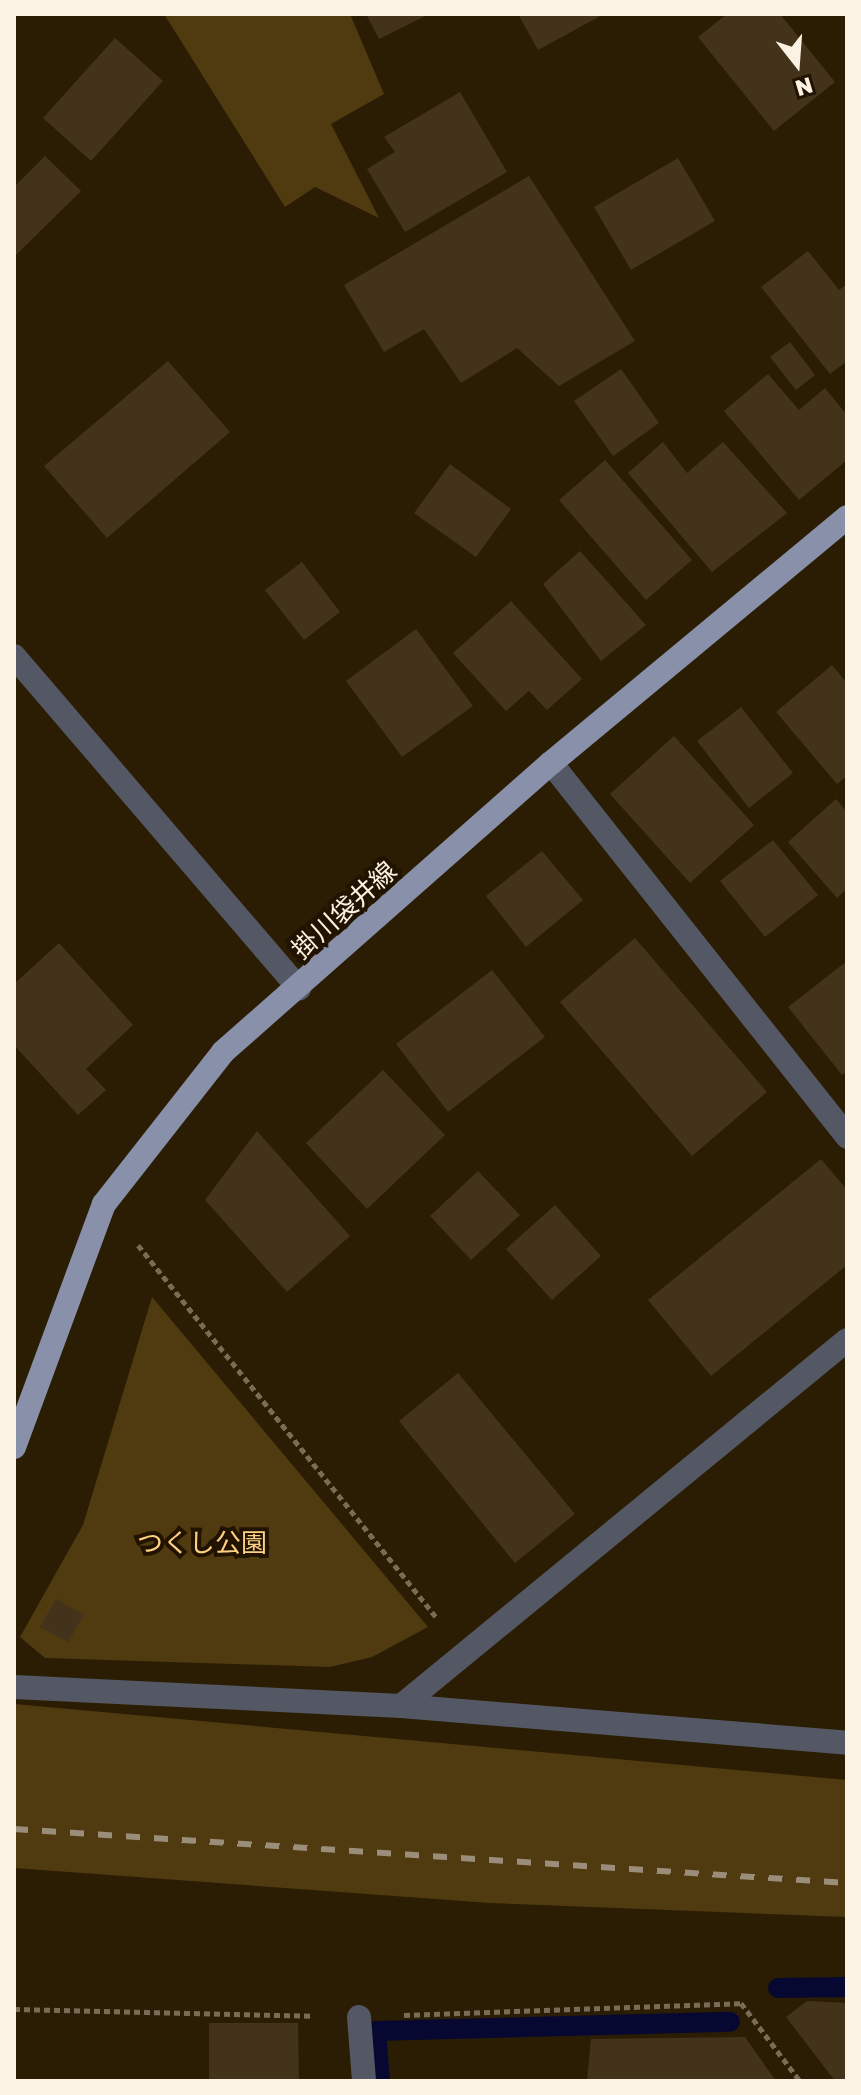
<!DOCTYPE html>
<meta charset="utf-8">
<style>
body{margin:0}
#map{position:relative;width:861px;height:2095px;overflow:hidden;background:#2b1d03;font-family:"Golos Text","Noto Sans JP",sans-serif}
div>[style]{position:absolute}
.green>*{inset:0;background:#503a10}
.stream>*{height:20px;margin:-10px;padding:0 10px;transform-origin:10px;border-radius:10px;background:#070831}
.building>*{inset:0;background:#42331a}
.path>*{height:5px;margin-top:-2.5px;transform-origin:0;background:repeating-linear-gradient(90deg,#796c56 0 6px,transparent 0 10px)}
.minor>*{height:24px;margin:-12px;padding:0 12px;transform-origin:12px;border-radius:12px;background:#545864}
.major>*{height:24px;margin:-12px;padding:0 12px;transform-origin:12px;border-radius:12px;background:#8990a9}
.rail>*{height:6px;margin-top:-3px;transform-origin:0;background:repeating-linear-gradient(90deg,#9a8e7a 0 14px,transparent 0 28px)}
span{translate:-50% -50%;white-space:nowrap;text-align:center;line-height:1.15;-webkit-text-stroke:8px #211300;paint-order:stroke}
.street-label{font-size:26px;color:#fcf2e3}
.park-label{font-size:26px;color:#fdd082}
.frame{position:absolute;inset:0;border:16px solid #fcf2e3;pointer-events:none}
.north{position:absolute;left:757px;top:24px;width:80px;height:80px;-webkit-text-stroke:6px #211300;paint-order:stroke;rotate:163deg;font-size:22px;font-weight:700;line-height:32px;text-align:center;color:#fcf2e3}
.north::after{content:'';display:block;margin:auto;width:28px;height:36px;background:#fcf2e3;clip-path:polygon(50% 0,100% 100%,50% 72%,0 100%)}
</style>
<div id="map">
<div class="green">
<i style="clip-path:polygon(164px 14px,350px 14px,384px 94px,331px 124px,379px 218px,315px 187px,285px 207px)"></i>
<i style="clip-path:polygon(152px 1297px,428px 1627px,372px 1657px,330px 1667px,45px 1658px,20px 1637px,83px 1525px)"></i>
<i style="clip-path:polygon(14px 1704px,847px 1780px,847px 1917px,490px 1903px,14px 1868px)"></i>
</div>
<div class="stream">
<i style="left:778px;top:1988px;width:69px;rotate:-0.8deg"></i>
<i style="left:380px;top:2081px;width:50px;rotate:-94.6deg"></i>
<i style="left:376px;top:2031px;width:354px;rotate:-1.5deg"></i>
</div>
<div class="building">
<i style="clip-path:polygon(366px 14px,429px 14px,379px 39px)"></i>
<i style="clip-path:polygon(518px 14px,604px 14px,538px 50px)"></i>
<i style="clip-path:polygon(727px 14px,780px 14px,835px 82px,774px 131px,698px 37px)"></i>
<i style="clip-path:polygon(115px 38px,163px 81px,91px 161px,43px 118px)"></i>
<i style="clip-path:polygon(460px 92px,507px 172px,405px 232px,367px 169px,395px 152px,384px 137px)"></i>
<i style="clip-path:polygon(45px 156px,81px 191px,14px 257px,14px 187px)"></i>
<i style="clip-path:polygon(678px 158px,715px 221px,631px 270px,594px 207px)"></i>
<i style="clip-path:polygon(529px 176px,635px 341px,559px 386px,517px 348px,461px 383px,424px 329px,384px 352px,344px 285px)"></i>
<i style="clip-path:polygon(808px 251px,839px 290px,847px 284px,847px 361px,830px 374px,761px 287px)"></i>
<i style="clip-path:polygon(790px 342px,815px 375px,796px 390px,770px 357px)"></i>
<i style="clip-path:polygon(168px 361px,230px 432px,107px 538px,44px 466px)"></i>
<i style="clip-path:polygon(621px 369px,659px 423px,613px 456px,574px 401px)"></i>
<i style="clip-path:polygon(768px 374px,799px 410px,825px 388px,847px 415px,847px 460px,799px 500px,724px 411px)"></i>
<i style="clip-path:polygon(663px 442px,687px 473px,723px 442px,787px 513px,712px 572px,628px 473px)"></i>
<i style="clip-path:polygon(605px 460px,692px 560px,646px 600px,559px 500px)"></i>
<i style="clip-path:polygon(450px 464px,511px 509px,476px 557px,414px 513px)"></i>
<i style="clip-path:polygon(580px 551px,646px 625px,601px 661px,543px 584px)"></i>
<i style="clip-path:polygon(302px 562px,340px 612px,304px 640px,265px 590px)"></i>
<i style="clip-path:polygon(511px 601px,582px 679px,547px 710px,529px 691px,506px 711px,453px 653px)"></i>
<i style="clip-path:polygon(416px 629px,473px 706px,402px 757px,346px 681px)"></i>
<i style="clip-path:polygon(832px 665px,847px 683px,847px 776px,837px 784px,776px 712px)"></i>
<i style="clip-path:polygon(741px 707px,793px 773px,749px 808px,697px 741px)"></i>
<i style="clip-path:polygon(674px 736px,754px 825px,690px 883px,610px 794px)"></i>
<i style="clip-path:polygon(836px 799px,847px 812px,847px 889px,837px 898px,788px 842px)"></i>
<i style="clip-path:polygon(773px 840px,818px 895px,765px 937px,720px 881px)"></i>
<i style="clip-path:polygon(542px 851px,583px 900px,526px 947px,486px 896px)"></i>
<i style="clip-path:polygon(635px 938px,767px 1092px,692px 1156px,560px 1002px)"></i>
<i style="clip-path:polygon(59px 943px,133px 1025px,86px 1069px,106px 1090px,78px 1115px,14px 1045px,14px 984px)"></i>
<i style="clip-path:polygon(847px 961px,847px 1071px,842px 1075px,788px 1007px)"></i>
<i style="clip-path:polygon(492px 970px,545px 1037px,448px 1112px,396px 1044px)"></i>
<i style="clip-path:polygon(383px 1070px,445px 1135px,367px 1209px,306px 1143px)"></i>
<i style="clip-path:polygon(257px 1131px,350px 1236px,287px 1292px,205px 1200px)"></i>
<i style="clip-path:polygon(821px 1159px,847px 1190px,847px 1265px,711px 1376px,648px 1300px)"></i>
<i style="clip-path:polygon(478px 1171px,520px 1215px,471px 1260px,430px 1216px)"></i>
<i style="clip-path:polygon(555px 1205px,601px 1256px,552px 1300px,506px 1249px)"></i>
<i style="clip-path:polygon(458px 1373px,575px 1514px,515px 1563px,399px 1421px)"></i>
<i style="clip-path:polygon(56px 1599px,84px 1615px,68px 1642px,40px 1627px)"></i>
<i style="clip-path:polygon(807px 2001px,847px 2003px,847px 2081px,835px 2081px,786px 2017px)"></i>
<i style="clip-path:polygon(209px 2023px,298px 2023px,299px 2081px,209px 2081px)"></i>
<i style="clip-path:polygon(745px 2037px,776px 2081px,587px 2081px,591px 2039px)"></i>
</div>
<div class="path">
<i style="left:138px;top:1245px;width:478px;rotate:51.3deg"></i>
<i style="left:14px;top:2009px;width:300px;rotate:1.3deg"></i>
<i style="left:404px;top:2015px;width:337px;rotate:-2deg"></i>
<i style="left:741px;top:2003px;width:98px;rotate:52.9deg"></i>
</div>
<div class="minor">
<i style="left:14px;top:656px;width:438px;rotate:49.4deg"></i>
<i style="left:551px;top:763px;width:477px;rotate:51.6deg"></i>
<i style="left:14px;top:1687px;width:387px;rotate:2.8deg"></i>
<i style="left:401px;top:1706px;width:448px;rotate:4.7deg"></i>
<i style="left:401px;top:1706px;width:577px;rotate:-39.37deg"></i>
<i style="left:359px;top:2017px;width:64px;rotate:85.5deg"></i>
</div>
<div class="major">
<i style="left:14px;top:1447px;width:259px;rotate:-69.7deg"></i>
<i style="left:104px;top:1204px;width:193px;rotate:-51.9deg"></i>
<i style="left:223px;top:1052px;width:437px;rotate:-41.4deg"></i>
<i style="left:551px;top:763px;width:385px;rotate:-39.7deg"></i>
</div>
<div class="rail">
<i style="left:14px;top:1829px;width:835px;rotate:3.71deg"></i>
</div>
<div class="street-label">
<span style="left:344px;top:910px;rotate:-42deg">掛川袋井線</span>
</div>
<div class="park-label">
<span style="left:202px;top:1543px">つくし公園</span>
</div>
<div class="frame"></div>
<div class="north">N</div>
</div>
